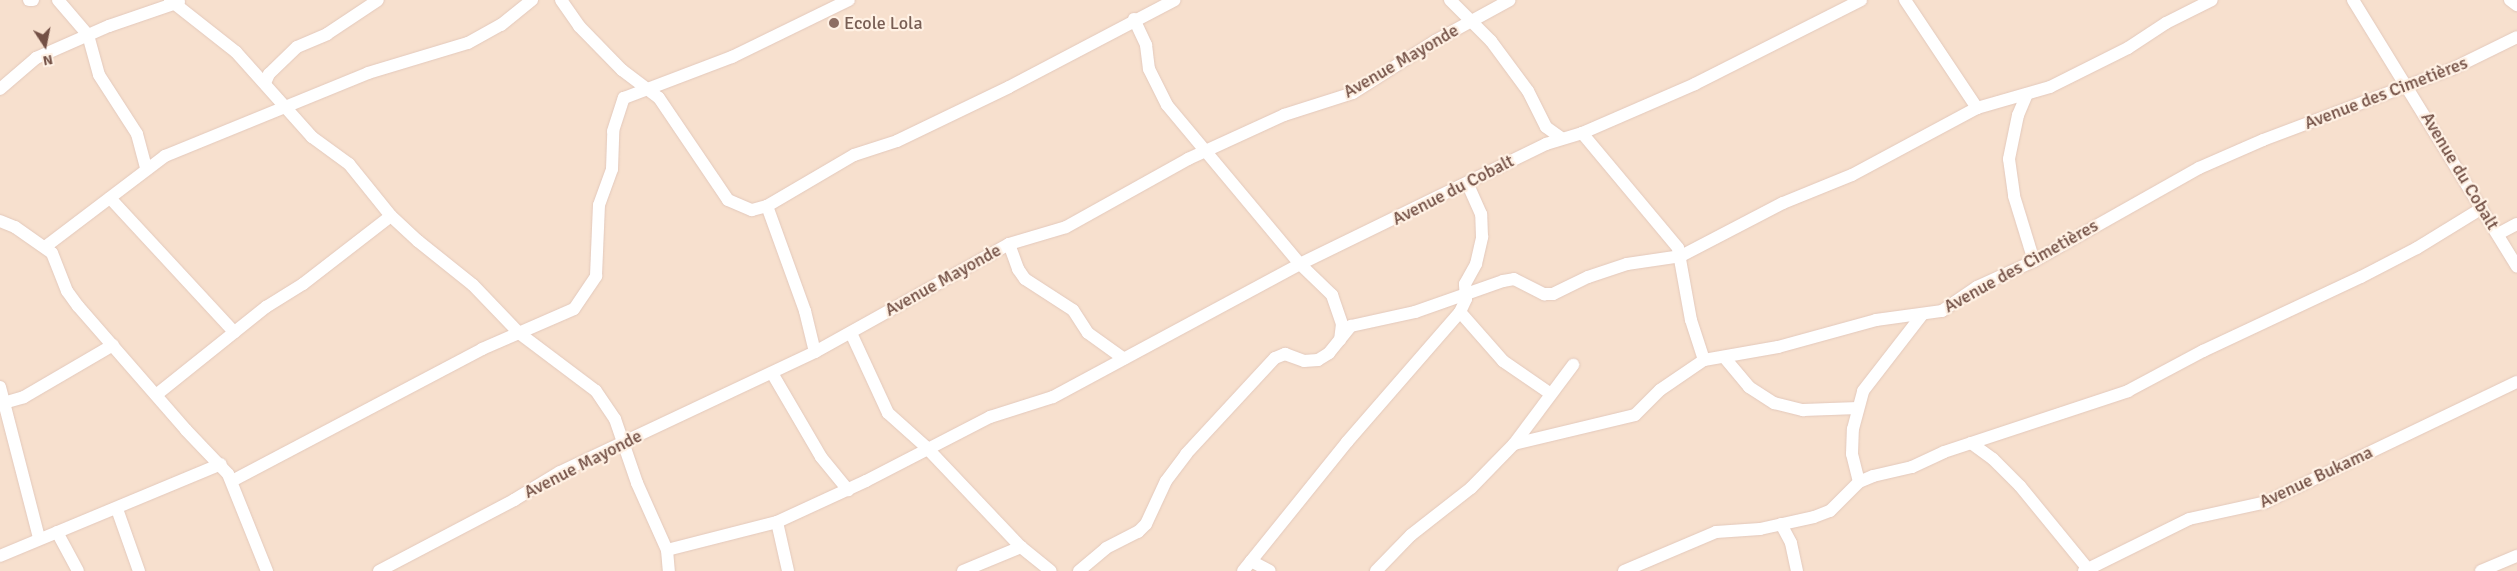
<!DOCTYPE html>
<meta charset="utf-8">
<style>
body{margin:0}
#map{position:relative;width:2517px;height:571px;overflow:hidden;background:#fdeddd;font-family:Signika,sans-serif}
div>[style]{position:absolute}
.residential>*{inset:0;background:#f7e0ce}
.roads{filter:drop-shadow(0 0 1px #e3c9bc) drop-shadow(0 0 1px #e3c9bc)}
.street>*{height:12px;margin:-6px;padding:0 6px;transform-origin:6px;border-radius:6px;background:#fff}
.dots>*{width:14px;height:14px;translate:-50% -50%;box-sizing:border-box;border:2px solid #fff1e4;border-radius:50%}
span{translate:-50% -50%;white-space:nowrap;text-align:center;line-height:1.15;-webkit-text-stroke:4.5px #fff1e4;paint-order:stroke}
.education-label{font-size:18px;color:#785e54}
.left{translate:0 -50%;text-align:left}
.street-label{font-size:18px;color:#735045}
.north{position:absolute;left:20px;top:20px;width:50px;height:50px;-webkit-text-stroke:4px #fff1e4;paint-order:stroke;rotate:169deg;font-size:14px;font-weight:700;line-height:20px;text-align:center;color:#735045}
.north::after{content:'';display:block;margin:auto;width:18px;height:22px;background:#735045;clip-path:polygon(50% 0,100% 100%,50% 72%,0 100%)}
</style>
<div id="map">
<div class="residential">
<i style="clip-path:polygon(0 0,2517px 0,2517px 571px,0 571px)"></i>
</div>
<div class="roads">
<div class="street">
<i style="left:29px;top:0;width:4px"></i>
<i style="left:58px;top:0;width:46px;rotate:49.4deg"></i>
<i style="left:88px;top:35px;width:41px;rotate:74.6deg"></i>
<i style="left:99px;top:75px;width:70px;rotate:57.2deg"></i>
<i style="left:137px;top:134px;width:34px;rotate:75deg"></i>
<i style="left:170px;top:0;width:84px;rotate:38.2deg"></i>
<i style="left:236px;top:52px;width:114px;rotate:48.2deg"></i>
<i style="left:312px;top:137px;width:46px;rotate:36.1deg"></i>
<i style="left:349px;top:164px;width:67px;rotate:51.1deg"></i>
<i style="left:391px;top:216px;width:37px;rotate:43deg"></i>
<i style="left:418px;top:241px;width:70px;rotate:38.7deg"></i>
<i style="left:473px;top:285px;width:66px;rotate:46.2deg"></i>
<i style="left:519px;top:333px;width:96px;rotate:37deg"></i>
<i style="left:596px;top:391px;width:34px;rotate:56deg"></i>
<i style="left:615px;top:419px;width:68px;rotate:71deg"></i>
<i style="left:637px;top:483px;width:73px;rotate:65.9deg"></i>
<i style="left:667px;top:550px;width:21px;rotate:85deg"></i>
<i style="left:561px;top:0;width:32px;rotate:55deg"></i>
<i style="left:579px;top:26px;width:62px;rotate:45.7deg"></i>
<i style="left:622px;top:70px;width:46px;rotate:37.1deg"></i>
<i style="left:659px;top:98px;width:123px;rotate:55.9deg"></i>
<i style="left:728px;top:200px;width:26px;rotate:23deg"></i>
<i style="left:752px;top:210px;width:16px;rotate:-15deg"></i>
<i style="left:767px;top:206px;width:101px;rotate:-30.4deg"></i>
<i style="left:854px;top:155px;width:45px;rotate:-18deg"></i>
<i style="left:897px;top:141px;width:124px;rotate:-25.7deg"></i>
<i style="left:1009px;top:87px;width:187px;rotate:-27.7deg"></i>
<i style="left:1450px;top:0;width:58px;rotate:45deg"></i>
<i style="left:1491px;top:41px;width:62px;rotate:53.5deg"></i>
<i style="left:1528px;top:91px;width:40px;rotate:63.4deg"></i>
<i style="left:1546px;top:127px;width:19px;rotate:36deg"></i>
<i style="left:1905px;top:0;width:130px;rotate:56.3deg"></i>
<i style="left:2353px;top:0;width:313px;rotate:58.4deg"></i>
<i style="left:2510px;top:0;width:9px;rotate:36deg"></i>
<i style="left:1134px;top:19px;width:29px;rotate:65deg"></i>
<i style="left:1146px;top:45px;width:24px;rotate:83deg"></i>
<i style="left:1149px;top:69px;width:40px;rotate:63.4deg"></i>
<i style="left:1167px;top:105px;width:207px;rotate:50.1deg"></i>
<i style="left:1300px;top:264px;width:45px;rotate:44.1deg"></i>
<i style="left:1332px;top:295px;width:31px;rotate:71deg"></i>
<i style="left:1342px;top:324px;width:16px;rotate:97deg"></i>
<i style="left:265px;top:83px;width:10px;rotate:-66deg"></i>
<i style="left:269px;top:74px;width:39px;rotate:-44deg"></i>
<i style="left:297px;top:47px;width:33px;rotate:-23deg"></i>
<i style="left:327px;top:34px;width:61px;rotate:-33.7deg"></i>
<i style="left:0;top:89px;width:48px;rotate:-40.7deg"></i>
<i style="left:36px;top:58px;width:80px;rotate:-23.7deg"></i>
<i style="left:109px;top:26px;width:74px;rotate:-18.9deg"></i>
<i style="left:2027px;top:94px;width:23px;rotate:113deg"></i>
<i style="left:2018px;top:115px;width:45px;rotate:101.6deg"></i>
<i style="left:2009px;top:159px;width:37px;rotate:82deg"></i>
<i style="left:2014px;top:196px;width:68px;rotate:72.9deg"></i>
<i style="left:1582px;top:133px;width:150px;rotate:50.1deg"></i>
<i style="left:1678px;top:248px;width:73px;rotate:79.8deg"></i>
<i style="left:1691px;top:320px;width:42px;rotate:72deg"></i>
<i style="left:110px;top:198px;width:183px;rotate:47.2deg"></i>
<i style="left:767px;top:206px;width:112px;rotate:70.1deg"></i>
<i style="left:805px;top:311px;width:42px;rotate:76.3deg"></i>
<i style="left:0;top:221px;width:16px;rotate:22deg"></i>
<i style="left:15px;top:227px;width:45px;rotate:35.1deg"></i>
<i style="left:52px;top:253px;width:41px;rotate:68.5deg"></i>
<i style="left:67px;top:291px;width:19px;rotate:54deg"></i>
<i style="left:78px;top:306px;width:164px;rotate:48.9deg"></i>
<i style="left:186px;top:430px;width:61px;rotate:46.3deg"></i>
<i style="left:228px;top:474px;width:105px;rotate:68.1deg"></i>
<i style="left:2498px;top:234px;width:21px;rotate:-28deg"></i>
<i style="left:1009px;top:244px;width:27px;rotate:70deg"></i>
<i style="left:1018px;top:269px;width:12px;rotate:55deg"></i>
<i style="left:1025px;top:279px;width:57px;rotate:32.9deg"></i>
<i style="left:1073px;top:310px;width:27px;rotate:57deg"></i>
<i style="left:1088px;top:333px;width:44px;rotate:35.8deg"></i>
<i style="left:45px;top:247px;width:151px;rotate:-37.2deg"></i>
<i style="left:165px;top:156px;width:219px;rotate:-22.2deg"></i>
<i style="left:368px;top:73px;width:104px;rotate:-16.7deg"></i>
<i style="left:468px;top:43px;width:38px;rotate:-29deg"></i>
<i style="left:501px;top:25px;width:40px;rotate:-39deg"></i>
<i style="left:1460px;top:312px;width:65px;rotate:48.7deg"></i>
<i style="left:1503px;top:361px;width:58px;rotate:34.5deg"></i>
<i style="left:851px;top:333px;width:88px;rotate:65.2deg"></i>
<i style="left:888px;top:413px;width:51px;rotate:41.8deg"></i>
<i style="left:926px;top:447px;width:138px;rotate:46.5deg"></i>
<i style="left:1021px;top:547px;width:38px;rotate:39deg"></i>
<i style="left:1724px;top:357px;width:39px;rotate:50deg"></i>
<i style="left:1749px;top:387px;width:30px;rotate:33deg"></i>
<i style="left:1774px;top:403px;width:30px;rotate:14deg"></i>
<i style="left:1803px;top:410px;width:55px;rotate:-2.1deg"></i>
<i style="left:772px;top:373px;width:97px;rotate:59.7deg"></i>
<i style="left:821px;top:457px;width:43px;rotate:50.7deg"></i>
<i style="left:0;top:387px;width:156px;rotate:75.5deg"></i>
<i style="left:156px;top:395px;width:141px;rotate:-38.7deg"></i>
<i style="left:266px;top:307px;width:44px;rotate:-31.9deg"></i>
<i style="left:303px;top:284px;width:111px;rotate:-37.7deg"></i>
<i style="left:0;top:404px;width:25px;rotate:-16deg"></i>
<i style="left:24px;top:397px;width:103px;rotate:-30.3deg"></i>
<i style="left:1971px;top:443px;width:27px;rotate:36deg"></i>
<i style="left:1993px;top:459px;width:38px;rotate:45deg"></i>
<i style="left:2020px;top:486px;width:107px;rotate:50.7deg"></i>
<i style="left:1514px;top:444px;width:124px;rotate:-13.5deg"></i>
<i style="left:1635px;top:415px;width:35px;rotate:-45deg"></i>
<i style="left:1660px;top:390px;width:53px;rotate:-34.3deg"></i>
<i style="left:1704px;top:360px;width:75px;rotate:-10deg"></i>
<i style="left:1778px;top:347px;width:102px;rotate:-15.4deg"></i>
<i style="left:1876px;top:320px;width:67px;rotate:-7.8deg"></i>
<i style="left:1942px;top:311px;width:42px;rotate:-34.4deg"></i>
<i style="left:1977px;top:287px;width:63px;rotate:-24.5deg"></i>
<i style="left:2034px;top:261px;width:189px;rotate:-29.4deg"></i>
<i style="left:2199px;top:168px;width:70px;rotate:-23.6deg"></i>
<i style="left:2263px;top:140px;width:202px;rotate:-20.6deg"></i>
<i style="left:2452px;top:69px;width:72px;rotate:-26.2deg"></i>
<i style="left:232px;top:481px;width:283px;rotate:-27.8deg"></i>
<i style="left:482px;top:349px;width:100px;rotate:-23.5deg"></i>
<i style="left:574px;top:309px;width:40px;rotate:-56deg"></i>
<i style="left:596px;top:276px;width:71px;rotate:-87.6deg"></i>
<i style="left:599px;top:205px;width:38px;rotate:-70deg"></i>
<i style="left:612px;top:169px;width:38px;rotate:-88deg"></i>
<i style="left:613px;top:131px;width:35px;rotate:-72deg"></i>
<i style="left:624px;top:98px;width:116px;rotate:-20.8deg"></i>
<i style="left:732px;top:57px;width:130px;rotate:-26deg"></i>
<i style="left:1859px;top:482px;width:29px;rotate:-104deg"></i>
<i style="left:1852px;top:454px;width:25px;rotate:-88deg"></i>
<i style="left:1853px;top:429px;width:39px;rotate:-75deg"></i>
<i style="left:1863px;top:391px;width:96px;rotate:-52.2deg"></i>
<i style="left:117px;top:509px;width:66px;rotate:70.5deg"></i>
<i style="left:777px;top:522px;width:50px;rotate:77.3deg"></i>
<i style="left:1781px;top:524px;width:21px;rotate:62deg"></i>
<i style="left:1791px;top:543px;width:29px;rotate:78deg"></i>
<i style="left:57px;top:532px;width:44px;rotate:61.7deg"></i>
<i style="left:667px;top:550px;width:114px;rotate:-14.3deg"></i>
<i style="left:777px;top:522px;width:98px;rotate:-24.7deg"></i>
<i style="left:866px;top:481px;width:140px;rotate:-27.3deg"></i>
<i style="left:990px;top:417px;width:66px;rotate:-17.6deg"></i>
<i style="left:1053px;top:397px;width:281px;rotate:-28.3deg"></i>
<i style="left:1300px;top:264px;width:274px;rotate:-26deg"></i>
<i style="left:1546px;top:144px;width:38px;rotate:-17deg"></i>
<i style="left:1582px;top:133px;width:123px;rotate:-23.4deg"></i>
<i style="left:1695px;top:84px;width:186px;rotate:-26.8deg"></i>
<i style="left:0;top:556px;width:239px;rotate:-22.6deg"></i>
<i style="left:1251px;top:561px;width:21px;rotate:28deg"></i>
<i style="left:379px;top:571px;width:153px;rotate:-27.7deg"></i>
<i style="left:514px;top:500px;width:54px;rotate:-31.3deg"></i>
<i style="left:560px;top:472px;width:282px;rotate:-25.2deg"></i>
<i style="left:815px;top:352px;width:222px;rotate:-29.1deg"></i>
<i style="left:1009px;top:244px;width:59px;rotate:-16.6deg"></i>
<i style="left:1066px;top:227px;width:140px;rotate:-29.1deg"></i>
<i style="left:1188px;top:159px;width:106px;rotate:-24.6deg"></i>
<i style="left:1284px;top:115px;width:72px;rotate:-17.7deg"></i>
<i style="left:1353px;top:93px;width:97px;rotate:-32.4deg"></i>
<i style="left:1435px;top:41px;width:85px;rotate:-28.7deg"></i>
<i style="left:963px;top:571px;width:63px;rotate:-22.5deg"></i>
<i style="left:1079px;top:571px;width:35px;rotate:-40deg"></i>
<i style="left:1106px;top:548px;width:36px;rotate:-27deg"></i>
<i style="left:1138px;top:532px;width:11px;rotate:-45deg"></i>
<i style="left:1146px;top:524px;width:47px;rotate:-65.1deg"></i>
<i style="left:1166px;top:481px;width:34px;rotate:-53deg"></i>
<i style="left:1186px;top:454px;width:131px;rotate:-47.2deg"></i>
<i style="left:1275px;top:358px;width:11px;rotate:-22deg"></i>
<i style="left:1285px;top:354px;width:20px;rotate:20deg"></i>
<i style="left:1304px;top:361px;width:14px;rotate:-4deg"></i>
<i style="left:1318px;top:360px;width:13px;rotate:-32deg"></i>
<i style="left:1329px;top:353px;width:35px;rotate:-51deg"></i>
<i style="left:1351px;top:326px;width:66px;rotate:-12.3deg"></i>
<i style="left:1415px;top:312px;width:93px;rotate:-19.4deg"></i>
<i style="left:1503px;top:281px;width:11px;rotate:-10deg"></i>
<i style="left:1514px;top:279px;width:34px;rotate:27deg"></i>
<i style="left:1544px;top:294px;width:9px"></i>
<i style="left:1553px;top:294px;width:39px;rotate:-26deg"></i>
<i style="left:1588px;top:277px;width:41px;rotate:-18.4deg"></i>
<i style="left:1627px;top:264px;width:55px;rotate:-8.4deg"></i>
<i style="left:1681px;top:256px;width:115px;rotate:-27.5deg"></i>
<i style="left:1783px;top:203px;width:74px;rotate:-22.1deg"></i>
<i style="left:1852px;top:175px;width:142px;rotate:-28.2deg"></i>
<i style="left:1977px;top:108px;width:76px;rotate:-16deg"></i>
<i style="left:2050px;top:87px;width:87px;rotate:-26.6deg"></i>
<i style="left:2128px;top:48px;width:45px;rotate:-33.3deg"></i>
<i style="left:2166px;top:23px;width:51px;rotate:-26.6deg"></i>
<i style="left:1243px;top:571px;width:166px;rotate:-51.1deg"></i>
<i style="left:1347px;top:442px;width:172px;rotate:-49deg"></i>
<i style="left:1460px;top:312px;width:14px;rotate:-65deg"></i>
<i style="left:1466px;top:299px;width:15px;rotate:-94deg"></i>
<i style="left:1465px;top:284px;width:23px;rotate:-61deg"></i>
<i style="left:1476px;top:264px;width:28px;rotate:-77deg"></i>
<i style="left:1482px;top:237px;width:23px;rotate:-92deg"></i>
<i style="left:1481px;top:214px;width:34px;rotate:-114deg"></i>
<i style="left:1376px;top:571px;width:50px;rotate:-45.8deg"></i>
<i style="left:1411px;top:535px;width:76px;rotate:-38.1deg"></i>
<i style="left:1471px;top:488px;width:62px;rotate:-45.7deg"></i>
<i style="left:1514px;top:444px;width:99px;rotate:-53.2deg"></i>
<i style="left:1624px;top:571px;width:100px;rotate:-23deg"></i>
<i style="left:1716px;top:532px;width:44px;rotate:-3.9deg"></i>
<i style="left:1760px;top:529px;width:55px;rotate:-12.5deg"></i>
<i style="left:1814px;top:517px;width:17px;rotate:-21deg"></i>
<i style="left:1830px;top:511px;width:41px;rotate:-45deg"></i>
<i style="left:1859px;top:482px;width:15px;rotate:-23deg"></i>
<i style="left:1873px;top:476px;width:40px;rotate:-13deg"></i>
<i style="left:1912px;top:467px;width:35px;rotate:-25deg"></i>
<i style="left:1944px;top:452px;width:194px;rotate:-18.3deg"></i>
<i style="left:2128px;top:391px;width:85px;rotate:-28.1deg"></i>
<i style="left:2203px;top:351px;width:174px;rotate:-25.1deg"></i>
<i style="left:2361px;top:277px;width:63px;rotate:-27.4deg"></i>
<i style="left:2417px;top:248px;width:76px;rotate:-31.6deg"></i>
<i style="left:2084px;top:571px;width:117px;rotate:-26.3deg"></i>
<i style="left:2189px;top:519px;width:79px;rotate:-12.4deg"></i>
<i style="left:2266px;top:502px;width:278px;rotate:-25.6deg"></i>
<i style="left:2481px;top:571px;width:39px;rotate:-23deg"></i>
</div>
</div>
<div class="dots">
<i style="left:834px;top:23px;background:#8d6e63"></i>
</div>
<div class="education-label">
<span class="left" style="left:844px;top:23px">Ecole Lola</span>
</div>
<div class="street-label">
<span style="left:1401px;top:61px;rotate:-30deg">Avenue Mayonde</span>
<span style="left:2386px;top:93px;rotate:-21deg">Avenue des Cimetières</span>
<span style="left:2460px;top:171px;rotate:59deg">Avenue du Cobalt</span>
<span style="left:1453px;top:190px;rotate:-27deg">Avenue du Cobalt</span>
<span style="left:2021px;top:266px;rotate:-29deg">Avenue des Cimetières</span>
<span style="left:943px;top:280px;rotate:-29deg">Avenue Mayonde</span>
<span style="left:583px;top:464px;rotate:-27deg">Avenue Mayonde</span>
<span style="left:2316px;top:477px;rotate:-25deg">Avenue Bukama</span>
</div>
<div class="north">N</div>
</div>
